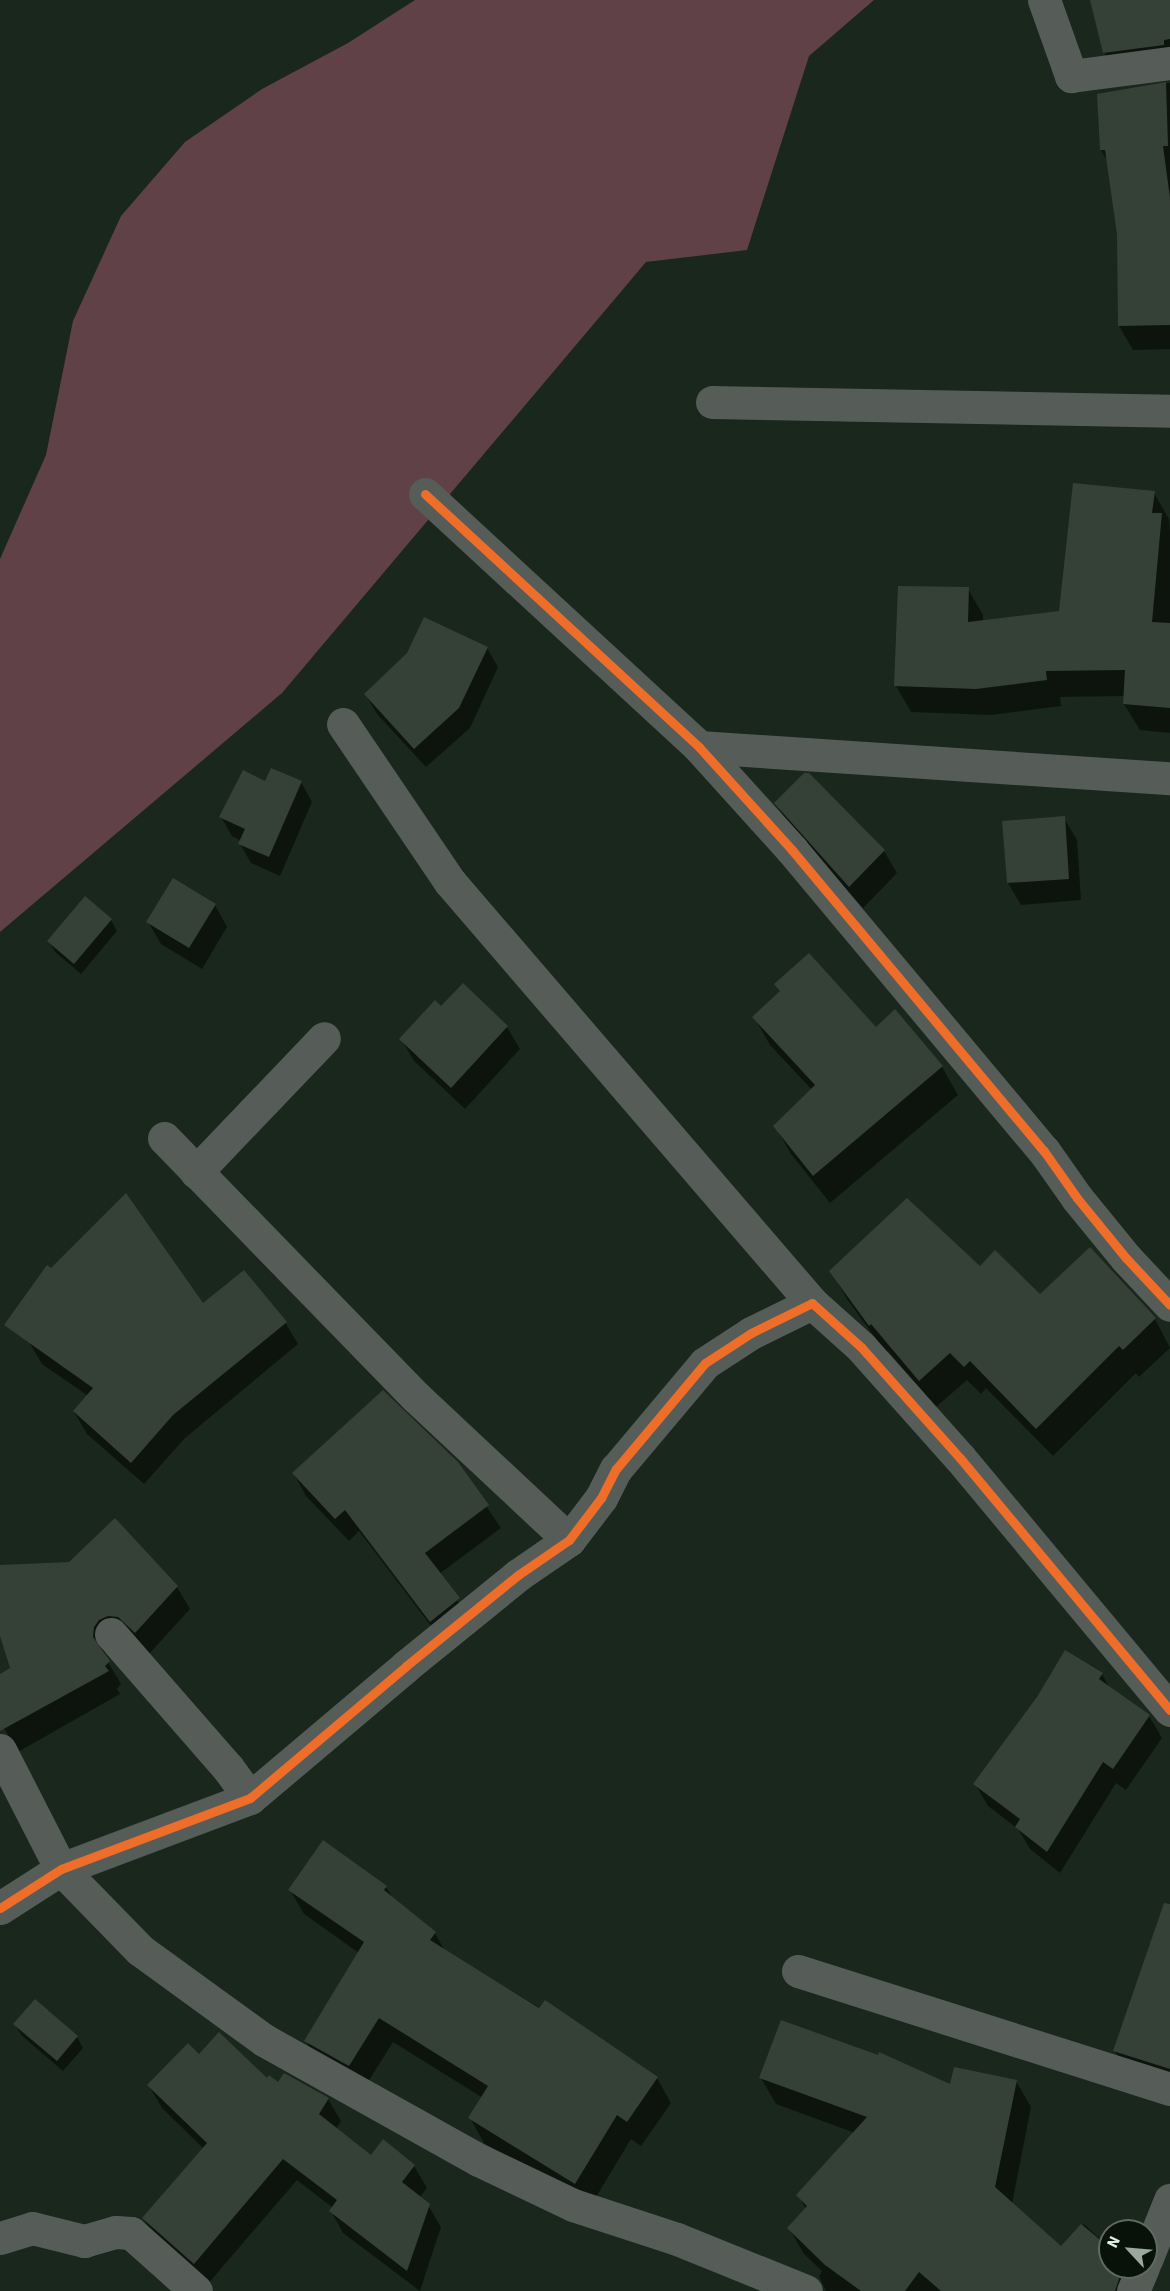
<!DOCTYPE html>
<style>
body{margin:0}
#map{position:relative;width:1170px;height:2291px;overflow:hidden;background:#19271c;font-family:"Source Sans 3",sans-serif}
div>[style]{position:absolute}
.forest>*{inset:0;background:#614148}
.shadow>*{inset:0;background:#0007}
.building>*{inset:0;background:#354137}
.minor>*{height:33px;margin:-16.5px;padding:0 16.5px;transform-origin:16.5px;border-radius:16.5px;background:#565c58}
.cycleway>*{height:9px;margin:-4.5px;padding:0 4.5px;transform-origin:4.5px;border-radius:4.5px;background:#ee6e29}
span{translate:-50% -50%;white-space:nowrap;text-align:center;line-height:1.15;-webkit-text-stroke:6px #081209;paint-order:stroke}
.north{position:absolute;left:1098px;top:2219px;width:60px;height:60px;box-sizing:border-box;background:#081209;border:2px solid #5e6a5f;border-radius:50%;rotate:296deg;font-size:16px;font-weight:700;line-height:24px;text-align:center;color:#dfefe1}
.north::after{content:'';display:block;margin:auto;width:21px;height:27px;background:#9aa99c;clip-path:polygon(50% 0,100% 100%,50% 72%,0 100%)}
</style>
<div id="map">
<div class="forest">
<i style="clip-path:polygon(415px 0,874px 0,809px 56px,747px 250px,646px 262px,282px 693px,0 932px,0 559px,46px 455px,73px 321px,121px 216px,185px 142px,262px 89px,348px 43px)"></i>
</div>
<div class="shadow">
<i style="clip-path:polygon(1091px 0,1170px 0,1170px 70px,1118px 76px,1104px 52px)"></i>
<i style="clip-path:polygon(1170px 83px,1170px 349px,1133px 350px,1119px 326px,1118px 234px,1108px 162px,1101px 150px,1098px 95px)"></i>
<i style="clip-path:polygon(1154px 493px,1169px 519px,1170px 530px,1170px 733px,1140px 730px,1124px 704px,1125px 696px,1060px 697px,1061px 706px,992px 715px,911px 712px,896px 686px,968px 589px,983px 615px,983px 622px,1061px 612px)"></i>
<i style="clip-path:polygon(487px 648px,498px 667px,470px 728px,426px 767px,377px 714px,366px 695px)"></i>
<i style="clip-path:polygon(808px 774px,884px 851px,897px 873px,863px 908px,789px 825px,776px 803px)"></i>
<i style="clip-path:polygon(301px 782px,312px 802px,280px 876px,251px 863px,240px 844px,241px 841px,232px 836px,221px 817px,266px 783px)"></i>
<i style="clip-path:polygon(1064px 818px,1077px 840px,1081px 900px,1021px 905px,1008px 883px,1004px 822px)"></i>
<i style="clip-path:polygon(215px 905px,227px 927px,202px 969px,161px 944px,148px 922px)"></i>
<i style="clip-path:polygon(111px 920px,117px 931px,81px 974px,55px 952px,49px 941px)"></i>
<i style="clip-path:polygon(754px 1017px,876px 1029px,942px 1067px,958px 1095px,830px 1203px,791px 1154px,775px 1126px,812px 1090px,770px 1045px)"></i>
<i style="clip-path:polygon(507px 1027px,520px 1049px,465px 1109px,414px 1061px,401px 1039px)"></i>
<i style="clip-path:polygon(1090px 1250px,1155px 1319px,1170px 1348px,1139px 1377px,1136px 1373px,1053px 1456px,986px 1388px,981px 1394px,967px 1380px,936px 1407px,888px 1351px,886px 1353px,847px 1299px,831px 1271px,980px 1268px,1040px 1296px)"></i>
<i style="clip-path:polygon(203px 1305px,285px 1322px,298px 1344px,185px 1438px,144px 1484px,87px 1434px,74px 1412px,88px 1396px,42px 1364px,29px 1342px)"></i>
<i style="clip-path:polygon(457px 1463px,501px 1528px,439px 1574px,471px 1621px,444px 1643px,359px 1531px,349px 1541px,306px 1496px,294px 1474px)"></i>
<i style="clip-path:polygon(0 1566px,177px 1587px,190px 1609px,149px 1654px,105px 1650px,105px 1657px,121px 1684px,117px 1689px,120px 1694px,18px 1752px,0 1721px,0 1676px,12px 1669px,0 1631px)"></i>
<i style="clip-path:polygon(1102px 1674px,1111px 1690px,1149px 1716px,1162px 1738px,1126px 1790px,1116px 1783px,1060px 1873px,1030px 1849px,1018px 1829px,988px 1806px,975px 1784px)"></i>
<i style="clip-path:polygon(386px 1887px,394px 1900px,435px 1933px,445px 1951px,657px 2078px,671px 2103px,641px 2146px,631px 2139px,590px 2207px,484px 2143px,470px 2118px,483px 2098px,393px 2042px,363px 2090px,320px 2066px,306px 2041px,359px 1953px,304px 1914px,290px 1890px)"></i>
<i style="clip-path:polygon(1170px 1969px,1170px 2095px,1133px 2083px,1115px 2051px)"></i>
<i style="clip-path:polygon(15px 2024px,77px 2037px,83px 2048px,63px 2071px,21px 2035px)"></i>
<i style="clip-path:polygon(199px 2056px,328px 2099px,341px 2121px,336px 2129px,372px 2157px,414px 2166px,427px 2188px,419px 2198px,428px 2205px,441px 2227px,420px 2291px,343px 2233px,331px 2211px,333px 2208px,297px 2180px,207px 2285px,157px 2241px,144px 2219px,204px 2149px,162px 2108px,149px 2086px)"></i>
<i style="clip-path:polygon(761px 2078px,951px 2086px,1016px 2081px,1031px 2107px,1012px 2204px,1061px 2248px,1084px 2224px,1101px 2240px,1114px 2226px,1120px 2231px,1110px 2231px,1110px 2267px,1146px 2267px,1139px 2291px,826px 2291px,819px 2276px,822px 2271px,804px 2254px,789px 2228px,806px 2209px,798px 2195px,855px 2133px,776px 2104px)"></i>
</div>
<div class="building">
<i style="clip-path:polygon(1090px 0,1170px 0,1170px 39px,1164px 40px,1164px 45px,1103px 53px)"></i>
<i style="clip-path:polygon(1166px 82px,1168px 146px,1163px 146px,1170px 198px,1170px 325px,1118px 326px,1117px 234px,1105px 150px,1100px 150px,1097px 94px)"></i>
<i style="clip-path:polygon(1073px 483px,1155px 491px,1152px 513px,1162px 513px,1152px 622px,1170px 623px,1170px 708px,1123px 704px,1125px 670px,1046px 671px,1047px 680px,976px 689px,894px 686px,898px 586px,969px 587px,968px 622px,1059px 611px)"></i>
<i style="clip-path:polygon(424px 617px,488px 647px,459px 708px,414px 749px,364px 694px,407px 653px)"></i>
<i style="clip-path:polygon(271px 768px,302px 781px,269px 857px,238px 844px,245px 829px,219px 817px,243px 770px,265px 781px)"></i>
<i style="clip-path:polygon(804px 773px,809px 773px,885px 850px,849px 887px,774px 803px)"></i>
<i style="clip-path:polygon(1065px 816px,1069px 879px,1007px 883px,1002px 821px)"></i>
<i style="clip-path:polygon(173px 878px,216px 904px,189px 948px,146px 922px)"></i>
<i style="clip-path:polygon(85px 896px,112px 919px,74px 964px,47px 941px)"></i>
<i style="clip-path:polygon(809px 953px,876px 1027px,895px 1009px,943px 1066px,813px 1176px,773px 1126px,815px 1085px,752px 1017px,780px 991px,774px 984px)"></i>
<i style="clip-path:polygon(463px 983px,508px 1026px,451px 1088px,399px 1039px,435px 1000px,441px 1006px)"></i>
<i style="clip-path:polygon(126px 1193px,203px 1303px,244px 1270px,287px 1322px,173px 1415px,131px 1463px,73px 1411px,93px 1388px,4px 1325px,47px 1265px,51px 1268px)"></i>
<i style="clip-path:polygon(907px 1198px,980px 1266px,995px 1250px,1040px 1294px,1090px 1247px,1156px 1318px,1123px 1350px,1119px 1346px,1036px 1429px,970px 1361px,964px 1367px,950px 1353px,919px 1381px,871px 1324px,869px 1326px,829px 1271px)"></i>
<i style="clip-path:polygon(383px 1390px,458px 1462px,489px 1505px,425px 1553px,460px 1598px,430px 1622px,345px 1510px,335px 1519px,292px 1473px)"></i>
<i style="clip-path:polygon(115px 1518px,178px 1586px,135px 1633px,118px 1617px,108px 1616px,99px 1620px,94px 1627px,93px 1637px,110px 1661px,105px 1666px,109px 1671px,0 1731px,0 1674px,10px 1668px,0 1636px,0 1565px,69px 1562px)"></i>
<i style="clip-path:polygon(1065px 1650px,1103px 1673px,1099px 1679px,1150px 1715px,1113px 1769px,1103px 1762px,1047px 1852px,1015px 1827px,1020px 1819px,973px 1784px,1037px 1697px)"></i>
<i style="clip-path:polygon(323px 1840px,387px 1886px,384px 1890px,436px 1932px,430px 1940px,539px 2008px,545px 2000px,658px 2077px,627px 2122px,617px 2115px,575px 2184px,468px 2118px,488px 2086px,379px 2018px,349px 2066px,304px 2041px,364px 1942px,288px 1890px)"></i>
<i style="clip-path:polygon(1164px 1903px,1170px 1904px,1170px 2069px,1113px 2051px)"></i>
<i style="clip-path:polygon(35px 1999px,78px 2036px,57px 2061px,13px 2024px)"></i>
<i style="clip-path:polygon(781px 2020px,878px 2055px,879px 2052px,950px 2084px,954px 2067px,1017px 2080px,995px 2187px,1061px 2246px,1081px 2224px,1110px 2248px,1110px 2267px,1123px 2267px,1115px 2291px,941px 2291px,919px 2272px,905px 2291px,861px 2291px,825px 2265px,787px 2228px,807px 2206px,796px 2195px,867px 2117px,759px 2078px)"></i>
<i style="clip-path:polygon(219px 2032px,267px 2078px,269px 2075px,278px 2082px,284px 2073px,329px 2098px,319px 2114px,371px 2155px,383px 2139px,415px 2165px,402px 2182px,430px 2204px,407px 2271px,329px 2211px,337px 2200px,283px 2159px,194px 2264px,142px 2218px,207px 2143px,147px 2085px,188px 2043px,199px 2054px)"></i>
</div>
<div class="minor">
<i style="left:1044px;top:0;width:81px;rotate:70.4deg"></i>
<i style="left:1071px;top:76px;width:100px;rotate:-7.5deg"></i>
<i style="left:712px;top:402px;width:458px;rotate:1.1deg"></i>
<i style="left:425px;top:494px;width:373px;rotate:42.7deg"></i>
<i style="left:699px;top:747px;width:139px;rotate:47.9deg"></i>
<i style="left:792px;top:850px;width:393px;rotate:50.1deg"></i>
<i style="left:1044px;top:1151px;width:57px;rotate:54.9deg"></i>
<i style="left:1077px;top:1198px;width:77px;rotate:50.8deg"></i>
<i style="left:1126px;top:1258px;width:64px;rotate:46.9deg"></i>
<i style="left:343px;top:724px;width:191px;rotate:55.9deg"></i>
<i style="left:450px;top:882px;width:555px;rotate:49.31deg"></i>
<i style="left:699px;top:747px;width:472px;rotate:3.8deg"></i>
<i style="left:164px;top:1138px;width:361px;rotate:45.8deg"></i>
<i style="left:416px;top:1397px;width:209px;rotate:43.1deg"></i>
<i style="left:196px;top:1172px;width:185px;rotate:-46.3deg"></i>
<i style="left:111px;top:1634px;width:178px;rotate:48.9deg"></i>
<i style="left:228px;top:1768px;width:37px;rotate:54deg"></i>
<i style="left:0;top:1750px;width:134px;rotate:62.9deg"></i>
<i style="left:61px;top:1869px;width:113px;rotate:45.7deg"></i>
<i style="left:140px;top:1950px;width:153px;rotate:36deg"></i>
<i style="left:264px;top:2040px;width:246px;rotate:29.2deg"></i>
<i style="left:479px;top:2160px;width:104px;rotate:25.6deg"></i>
<i style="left:573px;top:2205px;width:109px;rotate:18.1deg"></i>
<i style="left:677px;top:2239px;width:139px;rotate:22deg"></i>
<i style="left:0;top:1908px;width:72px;rotate:-32.6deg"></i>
<i style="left:61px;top:1869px;width:202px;rotate:-20.6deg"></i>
<i style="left:250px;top:1798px;width:204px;rotate:-40.2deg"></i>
<i style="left:406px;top:1666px;width:144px;rotate:-39.1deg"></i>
<i style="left:518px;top:1575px;width:62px;rotate:-34.5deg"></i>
<i style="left:569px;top:1540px;width:53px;rotate:-52.7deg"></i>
<i style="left:601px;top:1498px;width:33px;rotate:-63deg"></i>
<i style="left:616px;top:1469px;width:138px;rotate:-50deg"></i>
<i style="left:705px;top:1363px;width:55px;rotate:-33.1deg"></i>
<i style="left:751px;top:1333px;width:68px;rotate:-26.2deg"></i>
<i style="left:812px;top:1303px;width:66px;rotate:41.9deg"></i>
<i style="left:861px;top:1347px;width:149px;rotate:48.3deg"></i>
<i style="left:960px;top:1458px;width:328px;rotate:50.2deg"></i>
<i style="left:798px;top:1971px;width:390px;rotate:17.6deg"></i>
<i style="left:0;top:2238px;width:34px;rotate:-17deg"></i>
<i style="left:32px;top:2228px;width:54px;rotate:14deg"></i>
<i style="left:84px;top:2241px;width:33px;rotate:-16deg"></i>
<i style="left:116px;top:2232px;width:15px;rotate:4deg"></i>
<i style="left:131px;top:2233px;width:87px;rotate:41.7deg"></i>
<i style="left:1146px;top:2260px;width:65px;rotate:-68.2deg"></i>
<i style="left:1133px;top:2291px;width:26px;rotate:-67deg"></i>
</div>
<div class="cycleway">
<i style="left:425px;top:494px;width:373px;rotate:42.7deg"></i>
<i style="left:699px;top:747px;width:139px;rotate:47.9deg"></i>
<i style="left:792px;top:850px;width:393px;rotate:50.1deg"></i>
<i style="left:1044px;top:1151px;width:57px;rotate:54.9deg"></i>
<i style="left:1077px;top:1198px;width:77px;rotate:50.8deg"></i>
<i style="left:1126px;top:1258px;width:64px;rotate:46.9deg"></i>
<i style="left:0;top:1908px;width:72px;rotate:-32.6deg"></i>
<i style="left:61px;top:1869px;width:202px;rotate:-20.6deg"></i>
<i style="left:250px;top:1798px;width:204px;rotate:-40.2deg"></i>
<i style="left:406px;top:1666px;width:144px;rotate:-39.1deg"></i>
<i style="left:518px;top:1575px;width:62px;rotate:-34.5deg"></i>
<i style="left:569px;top:1540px;width:53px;rotate:-52.7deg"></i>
<i style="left:601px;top:1498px;width:33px;rotate:-63deg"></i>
<i style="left:616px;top:1469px;width:138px;rotate:-50deg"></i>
<i style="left:705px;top:1363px;width:55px;rotate:-33.1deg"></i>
<i style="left:751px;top:1333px;width:68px;rotate:-26.2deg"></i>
<i style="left:812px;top:1303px;width:66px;rotate:41.9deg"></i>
<i style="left:861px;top:1347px;width:149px;rotate:48.3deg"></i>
<i style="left:960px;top:1458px;width:328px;rotate:50.2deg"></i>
</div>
<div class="north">N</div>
</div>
